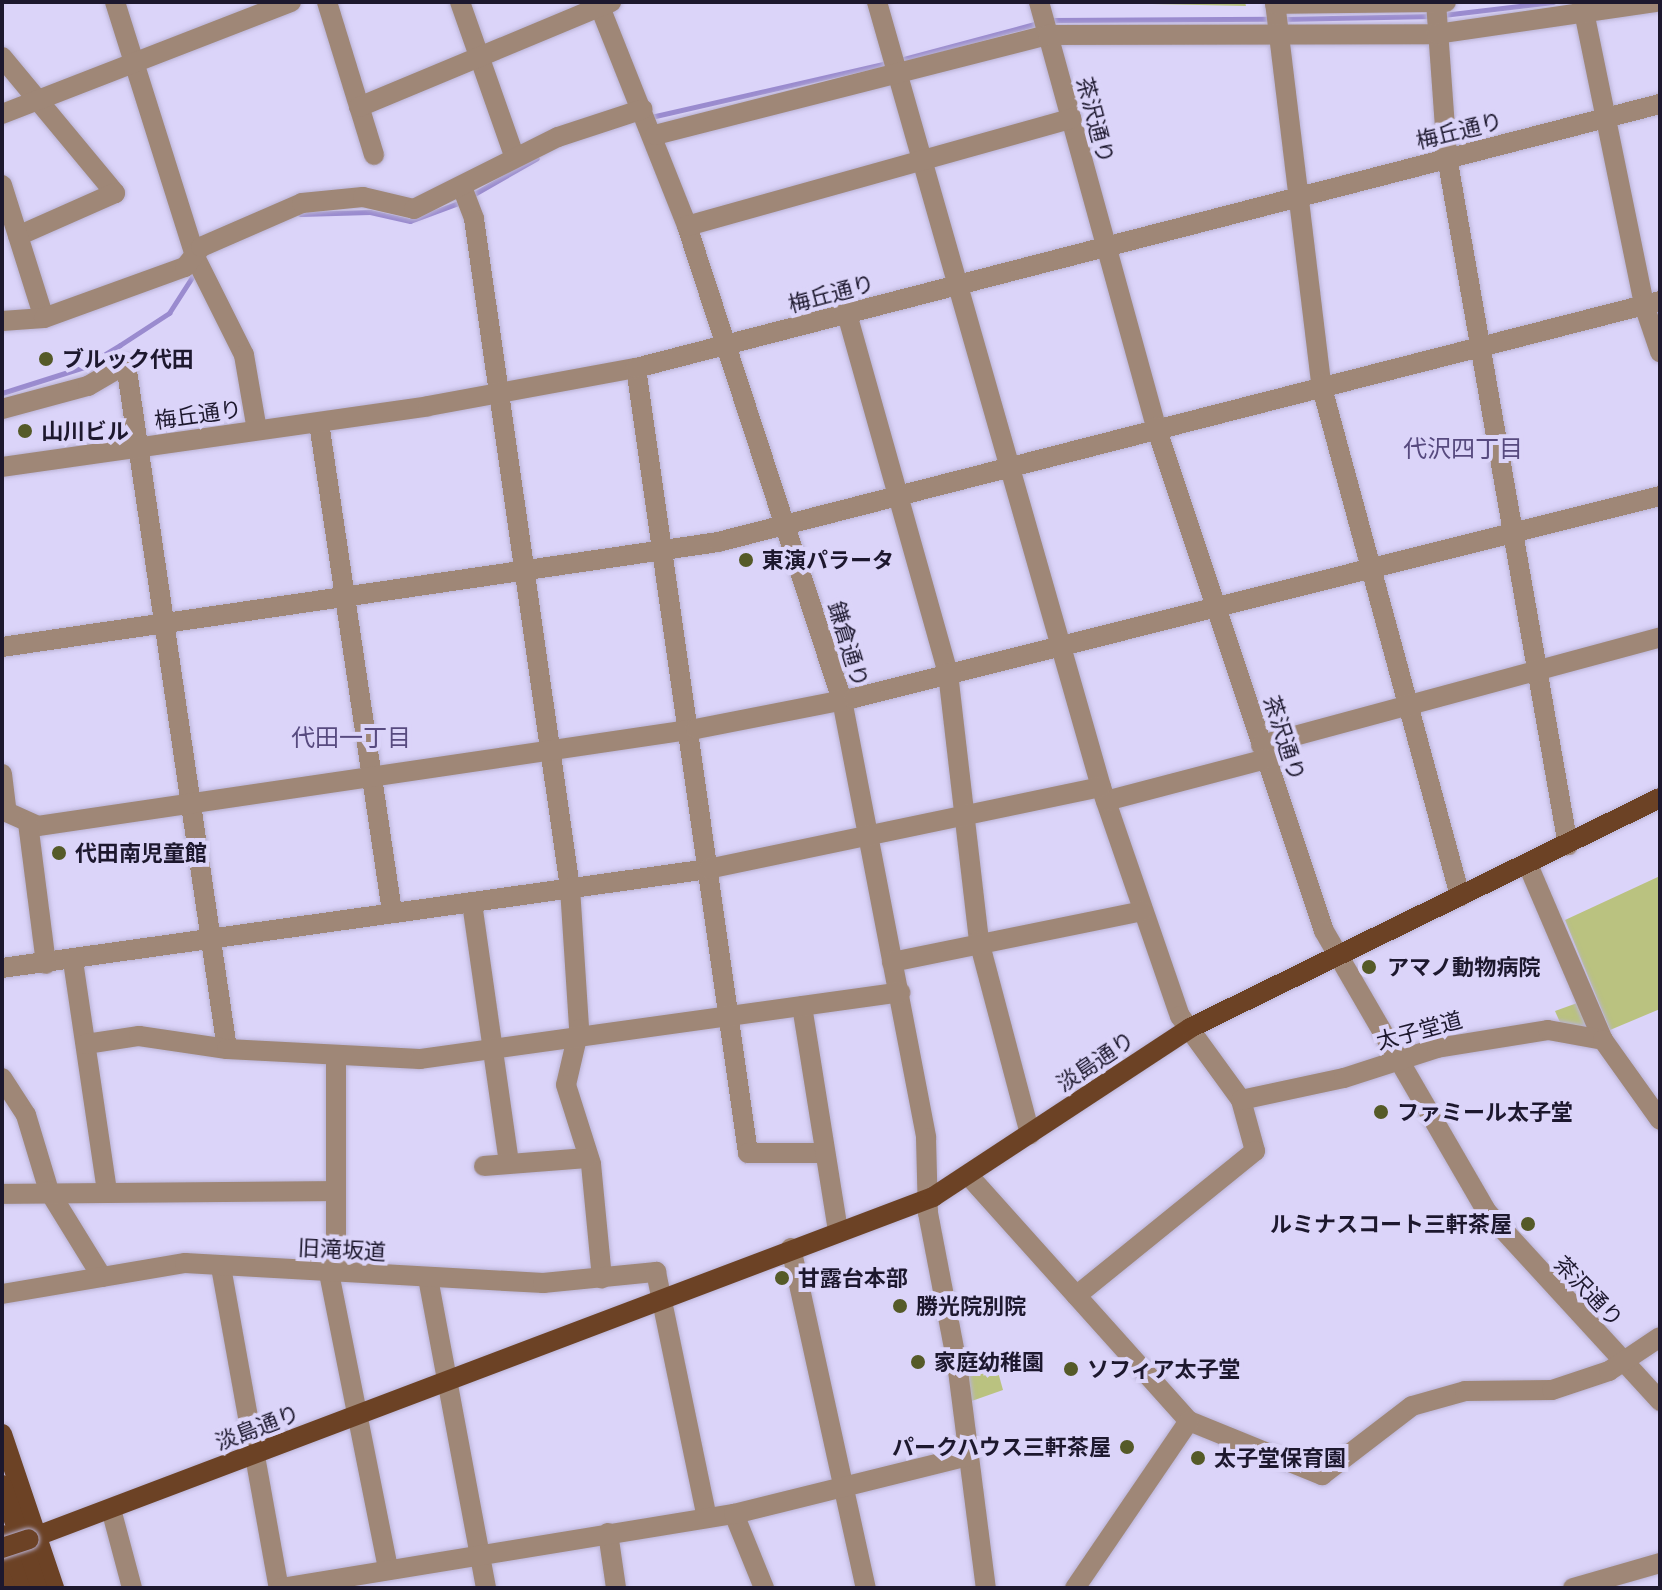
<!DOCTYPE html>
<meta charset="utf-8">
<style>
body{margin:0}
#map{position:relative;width:1662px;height:1590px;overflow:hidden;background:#dbd4f9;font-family:"Exo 2","Noto Sans JP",sans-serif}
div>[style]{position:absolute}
.green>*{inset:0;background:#bac280}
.stream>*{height:5px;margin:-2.5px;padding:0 2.5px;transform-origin:2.5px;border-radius:2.5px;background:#9a8bcf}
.roads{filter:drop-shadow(0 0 2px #b9b2d4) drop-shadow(0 0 2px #b9b2d4)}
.minor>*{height:20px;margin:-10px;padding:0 10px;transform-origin:10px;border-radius:10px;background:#9f8777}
.major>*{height:20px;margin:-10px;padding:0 10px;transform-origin:10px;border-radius:10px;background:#6c4225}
.bridges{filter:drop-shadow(0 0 2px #b9b2d4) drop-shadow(0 0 2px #b9b2d4)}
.major-bridge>*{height:20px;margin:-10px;padding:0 10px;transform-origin:10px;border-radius:10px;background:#6c4225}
.dots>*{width:22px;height:22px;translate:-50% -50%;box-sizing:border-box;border:4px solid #dbd4f9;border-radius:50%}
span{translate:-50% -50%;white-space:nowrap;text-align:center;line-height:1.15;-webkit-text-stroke:8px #dbd4f9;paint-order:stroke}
.street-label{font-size:22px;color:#1d182e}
.poi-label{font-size:22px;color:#1d182e;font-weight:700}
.left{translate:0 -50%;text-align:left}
.right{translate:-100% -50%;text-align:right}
.neighbourhood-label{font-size:24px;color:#574a7f}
.frame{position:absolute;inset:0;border:4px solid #1d182e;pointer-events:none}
</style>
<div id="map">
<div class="green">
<i style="clip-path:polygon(1245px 2px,1246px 6px,1105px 3px,1106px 2px)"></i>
<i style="clip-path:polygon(1660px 876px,1660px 1009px,1610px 1030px,1565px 920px)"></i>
<i style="clip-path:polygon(1580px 1002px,1593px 1031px,1562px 1027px,1555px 1011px)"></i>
<i style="clip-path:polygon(993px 1354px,1003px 1390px,966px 1403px,962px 1365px)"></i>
</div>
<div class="stream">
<i style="left:1443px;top:15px;width:111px;rotate:-6.7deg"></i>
<i style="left:1283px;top:19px;width:150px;rotate:-1.1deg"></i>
<i style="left:1051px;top:20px;width:222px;rotate:-0.3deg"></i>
<i style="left:900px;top:60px;width:143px;rotate:-15deg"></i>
<i style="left:651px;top:117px;width:246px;rotate:-12.9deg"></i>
<i style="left:469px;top:197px;width:78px;rotate:-29.8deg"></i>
<i style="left:300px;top:214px;width:70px;rotate:-1.6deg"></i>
<i style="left:370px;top:212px;width:41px;rotate:12.7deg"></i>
<i style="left:410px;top:221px;width:54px;rotate:-20.4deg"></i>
<i style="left:2px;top:393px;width:86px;rotate:-17.6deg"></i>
<i style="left:84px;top:367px;width:42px;rotate:-31.4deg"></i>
<i style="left:120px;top:345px;width:59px;rotate:-33.1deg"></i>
<i style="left:169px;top:313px;width:50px;rotate:-57.3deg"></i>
</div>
<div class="roads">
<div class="minor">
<i style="left:115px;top:2px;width:269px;rotate:72.5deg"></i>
<i style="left:196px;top:259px;width:107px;rotate:63.4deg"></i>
<i style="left:244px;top:355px;width:76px;rotate:80.2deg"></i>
<i style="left:327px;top:2px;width:160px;rotate:72.9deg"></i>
<i style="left:460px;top:2px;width:165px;rotate:70.6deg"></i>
<i style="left:598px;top:2px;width:241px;rotate:68.3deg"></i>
<i style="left:687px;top:226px;width:499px;rotate:71.9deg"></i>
<i style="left:842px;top:700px;width:446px;rotate:79.1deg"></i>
<i style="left:926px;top:1138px;width:75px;rotate:88.5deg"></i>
<i style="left:928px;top:1213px;width:153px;rotate:79.1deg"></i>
<i style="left:957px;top:1363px;width:227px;rotate:82.7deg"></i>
<i style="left:877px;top:2px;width:816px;rotate:74.07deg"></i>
<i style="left:1101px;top:787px;width:242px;rotate:71deg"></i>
<i style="left:1180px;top:1016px;width:104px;rotate:54deg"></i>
<i style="left:1241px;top:1100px;width:53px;rotate:74.6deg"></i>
<i style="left:1255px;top:1151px;width:230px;rotate:141deg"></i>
<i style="left:1039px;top:2px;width:441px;rotate:74.6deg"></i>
<i style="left:1156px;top:427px;width:531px;rotate:71.57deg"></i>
<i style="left:1324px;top:931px;width:323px;rotate:59.9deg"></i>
<i style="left:1486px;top:1211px;width:258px;rotate:47.5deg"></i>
<i style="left:1275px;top:2px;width:385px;rotate:83.1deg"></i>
<i style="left:1321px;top:384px;width:531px;rotate:74.81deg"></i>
<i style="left:1436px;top:2px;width:155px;rotate:85.9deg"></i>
<i style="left:1447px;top:157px;width:699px;rotate:80.03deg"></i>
<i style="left:1582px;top:2px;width:309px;rotate:78.4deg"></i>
<i style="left:1644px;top:305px;width:50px;rotate:71.2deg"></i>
<i style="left:1275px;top:4px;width:171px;rotate:-0.7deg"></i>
<i style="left:2px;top:57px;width:177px;rotate:50.3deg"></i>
<i style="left:115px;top:193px;width:106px;rotate:156.1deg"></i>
<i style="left:359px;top:107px;width:273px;rotate:-22.6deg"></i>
<i style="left:2px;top:114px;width:310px;rotate:-21.2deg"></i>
<i style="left:655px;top:135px;width:406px;rotate:-14.3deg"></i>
<i style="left:1048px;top:35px;width:389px;rotate:-0.1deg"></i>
<i style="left:1437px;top:34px;width:221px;rotate:-8.3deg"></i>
<i style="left:2px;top:185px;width:139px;rotate:72.5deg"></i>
<i style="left:462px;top:187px;width:34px;rotate:69deg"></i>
<i style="left:474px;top:219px;width:676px;rotate:81.83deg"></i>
<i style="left:570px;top:888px;width:141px;rotate:86.3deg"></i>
<i style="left:579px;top:1029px;width:57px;rotate:103.1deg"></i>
<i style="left:566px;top:1085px;width:83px;rotate:72.4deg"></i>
<i style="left:591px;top:1164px;width:115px;rotate:84.5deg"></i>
<i style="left:687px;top:226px;width:399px;rotate:-15.6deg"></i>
<i style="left:847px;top:314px;width:373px;rotate:74.3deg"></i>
<i style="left:948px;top:673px;width:270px;rotate:83.4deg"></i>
<i style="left:979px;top:941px;width:200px;rotate:75.2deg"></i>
<i style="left:2px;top:321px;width:42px;rotate:-4.1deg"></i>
<i style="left:44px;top:318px;width:150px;rotate:-19.9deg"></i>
<i style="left:185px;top:267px;width:26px;rotate:-51deg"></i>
<i style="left:201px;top:247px;width:110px;rotate:-23.5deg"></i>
<i style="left:302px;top:203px;width:61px;rotate:-5.6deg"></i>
<i style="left:363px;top:197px;width:52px;rotate:13.2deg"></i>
<i style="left:414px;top:209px;width:161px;rotate:-26.6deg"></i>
<i style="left:558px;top:137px;width:89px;rotate:-18.2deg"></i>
<i style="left:636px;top:368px;width:793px;rotate:81.88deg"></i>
<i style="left:748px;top:1153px;width:74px"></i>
<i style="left:2px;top:409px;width:89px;rotate:-15deg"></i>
<i style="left:88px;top:386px;width:44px;rotate:-30.1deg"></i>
<i style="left:126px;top:364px;width:692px;rotate:81.61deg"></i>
<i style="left:319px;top:423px;width:495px;rotate:81.5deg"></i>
<i style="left:2px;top:467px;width:430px;rotate:-8.1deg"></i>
<i style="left:428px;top:406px;width:211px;rotate:-10.4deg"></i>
<i style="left:636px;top:368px;width:1057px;rotate:-14.46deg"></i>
<i style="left:2px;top:647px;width:724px;rotate:-8.34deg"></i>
<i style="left:718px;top:542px;width:972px;rotate:-14.35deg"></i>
<i style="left:1261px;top:745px;width:413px;rotate:-15.1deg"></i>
<i style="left:2px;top:774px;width:38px;rotate:83deg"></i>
<i style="left:1106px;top:801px;width:165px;rotate:-14.7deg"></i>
<i style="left:2px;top:810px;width:39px;rotate:24deg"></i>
<i style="left:38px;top:826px;width:665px;rotate:-8.39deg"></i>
<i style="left:696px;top:729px;width:161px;rotate:-11.1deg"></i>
<i style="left:854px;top:698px;width:831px;rotate:-14.07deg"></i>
<i style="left:28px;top:823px;width:142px;rotate:82.7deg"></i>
<i style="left:1528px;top:865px;width:190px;rotate:66.8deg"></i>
<i style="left:472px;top:903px;width:263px;rotate:81.9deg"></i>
<i style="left:73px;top:961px;width:232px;rotate:81.6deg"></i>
<i style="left:892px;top:962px;width:256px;rotate:-11.5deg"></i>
<i style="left:2px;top:968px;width:713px;rotate:-7.98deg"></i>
<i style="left:708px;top:869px;width:401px;rotate:-11.8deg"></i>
<i style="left:802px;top:1006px;width:228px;rotate:80.9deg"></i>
<i style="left:86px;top:1044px;width:54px;rotate:-8.6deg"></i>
<i style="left:139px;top:1036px;width:89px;rotate:8.4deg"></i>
<i style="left:227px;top:1049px;width:193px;rotate:3deg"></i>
<i style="left:420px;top:1059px;width:485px;rotate:-7.9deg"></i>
<i style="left:2px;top:1078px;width:44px;rotate:57deg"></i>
<i style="left:26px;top:1115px;width:79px;rotate:73.2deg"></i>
<i style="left:49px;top:1191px;width:101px;rotate:58.4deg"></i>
<i style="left:1241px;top:1100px;width:105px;rotate:-12.1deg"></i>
<i style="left:1344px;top:1078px;width:98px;rotate:-17.9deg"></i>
<i style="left:1437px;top:1048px;width:112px;rotate:-9.2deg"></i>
<i style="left:1548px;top:1030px;width:56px;rotate:10.3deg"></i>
<i style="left:1603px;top:1040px;width:98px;rotate:54.5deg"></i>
<i style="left:484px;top:1166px;width:103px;rotate:-4.4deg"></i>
<i style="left:969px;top:1176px;width:329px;rotate:48.1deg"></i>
<i style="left:1189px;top:1421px;width:144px;rotate:22.1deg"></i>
<i style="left:1322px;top:1475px;width:113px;rotate:-37.5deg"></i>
<i style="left:1412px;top:1406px;width:55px;rotate:-15.8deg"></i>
<i style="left:1465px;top:1391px;width:87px;rotate:-0.7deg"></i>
<i style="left:1552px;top:1390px;width:60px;rotate:-18.4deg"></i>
<i style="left:1609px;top:1371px;width:61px;rotate:-33.7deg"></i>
<i style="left:2px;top:1194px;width:329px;rotate:-0.5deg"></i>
<i style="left:791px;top:1248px;width:348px;rotate:77.6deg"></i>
<i style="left:221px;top:1267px;width:326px;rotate:79.8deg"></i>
<i style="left:329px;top:1273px;width:300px;rotate:78.7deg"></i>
<i style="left:336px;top:1273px;width:216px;rotate:-90deg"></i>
<i style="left:428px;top:1278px;width:315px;rotate:79.4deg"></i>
<i style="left:2px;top:1294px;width:186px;rotate:-9.6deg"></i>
<i style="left:185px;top:1263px;width:359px;rotate:3.2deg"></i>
<i style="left:543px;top:1283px;width:114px;rotate:-5.6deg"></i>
<i style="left:656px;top:1272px;width:251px;rotate:78.3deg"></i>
<i style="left:111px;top:1509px;width:82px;rotate:75.1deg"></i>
<i style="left:734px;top:1514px;width:80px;rotate:67.9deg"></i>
<i style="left:608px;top:1533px;width:56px;rotate:81.7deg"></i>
<i style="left:281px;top:1588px;width:459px;rotate:-9.3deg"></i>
<i style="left:734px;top:1514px;width:241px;rotate:-13.9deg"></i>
<i style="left:1075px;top:1588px;width:202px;rotate:-55.7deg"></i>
<i style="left:1573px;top:1588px;width:91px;rotate:-16deg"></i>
</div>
<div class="major">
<i style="left:2px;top:1434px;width:163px;rotate:71.3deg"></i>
<i style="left:2px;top:1485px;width:109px;rotate:71.2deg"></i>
<i style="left:2px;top:1535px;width:56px;rotate:71.2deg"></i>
<i style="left:29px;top:1539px;width:967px;rotate:-20.72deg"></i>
<i style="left:933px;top:1197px;width:308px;rotate:-33.3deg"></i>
<i style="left:1190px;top:1028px;width:523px;rotate:-26.08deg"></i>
<i style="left:2px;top:1579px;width:9px;rotate:72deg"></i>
</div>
</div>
<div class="bridges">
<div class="major-bridge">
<i style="left:2px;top:1548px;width:28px;rotate:-18deg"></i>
</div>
</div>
<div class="dots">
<i style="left:46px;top:359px;background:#555a28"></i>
<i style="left:25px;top:431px;background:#555a28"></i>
<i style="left:746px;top:560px;background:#555a28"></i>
<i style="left:59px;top:853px;background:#555a28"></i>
<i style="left:1369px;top:967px;background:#555a28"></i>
<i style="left:1381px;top:1112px;background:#555a28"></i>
<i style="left:1528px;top:1224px;background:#555a28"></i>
<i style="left:782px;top:1278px;background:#555a28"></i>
<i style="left:900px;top:1306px;background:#555a28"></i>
<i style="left:918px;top:1362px;background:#555a28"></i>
<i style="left:1071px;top:1369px;background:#555a28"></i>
<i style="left:1127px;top:1447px;background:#555a28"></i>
<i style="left:1198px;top:1458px;background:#555a28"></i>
</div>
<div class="street-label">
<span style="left:1096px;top:120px;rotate:75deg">茶沢通り</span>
<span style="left:1459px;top:130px;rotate:-14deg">梅丘通り</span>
<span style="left:831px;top:293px;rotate:-15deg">梅丘通り</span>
<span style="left:198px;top:414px;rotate:-8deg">梅丘通り</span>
<span style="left:849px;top:644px;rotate:73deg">鎌倉通り</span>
<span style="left:1285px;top:738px;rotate:72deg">茶沢通り</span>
<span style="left:1419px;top:1030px;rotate:-15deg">太子堂道</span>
<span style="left:1095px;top:1061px;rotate:-34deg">淡島通り</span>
<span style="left:342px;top:1249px;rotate:3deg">旧滝坂道</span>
<span style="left:1589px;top:1291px;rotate:46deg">茶沢通り</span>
<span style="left:257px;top:1427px;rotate:-21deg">淡島通り</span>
</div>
<div class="poi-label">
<span class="left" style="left:62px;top:359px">ブルック代田</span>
<span class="left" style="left:41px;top:431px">山川ビル</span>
<span class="left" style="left:762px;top:560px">東演パラータ</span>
<span class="left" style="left:75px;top:853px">代田南児童館</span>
<span class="left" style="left:1387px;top:967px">アマノ動物病院</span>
<span class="left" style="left:1397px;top:1112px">ファミール太子堂</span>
<span class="right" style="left:1512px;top:1224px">ルミナスコート三軒茶屋</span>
<span class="left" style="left:798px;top:1278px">甘露台本部</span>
<span class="left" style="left:916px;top:1306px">勝光院別院</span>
<span class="left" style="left:934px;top:1362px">家庭幼稚園</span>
<span class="left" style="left:1087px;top:1369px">ソフィア太子堂</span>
<span class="right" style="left:1111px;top:1447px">パークハウス三軒茶屋</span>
<span class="left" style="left:1214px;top:1458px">太子堂保育園</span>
</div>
<div class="neighbourhood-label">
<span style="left:1463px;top:448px">代沢四丁目</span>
<span style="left:351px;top:737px">代田一丁目</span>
</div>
<div class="frame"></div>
</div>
